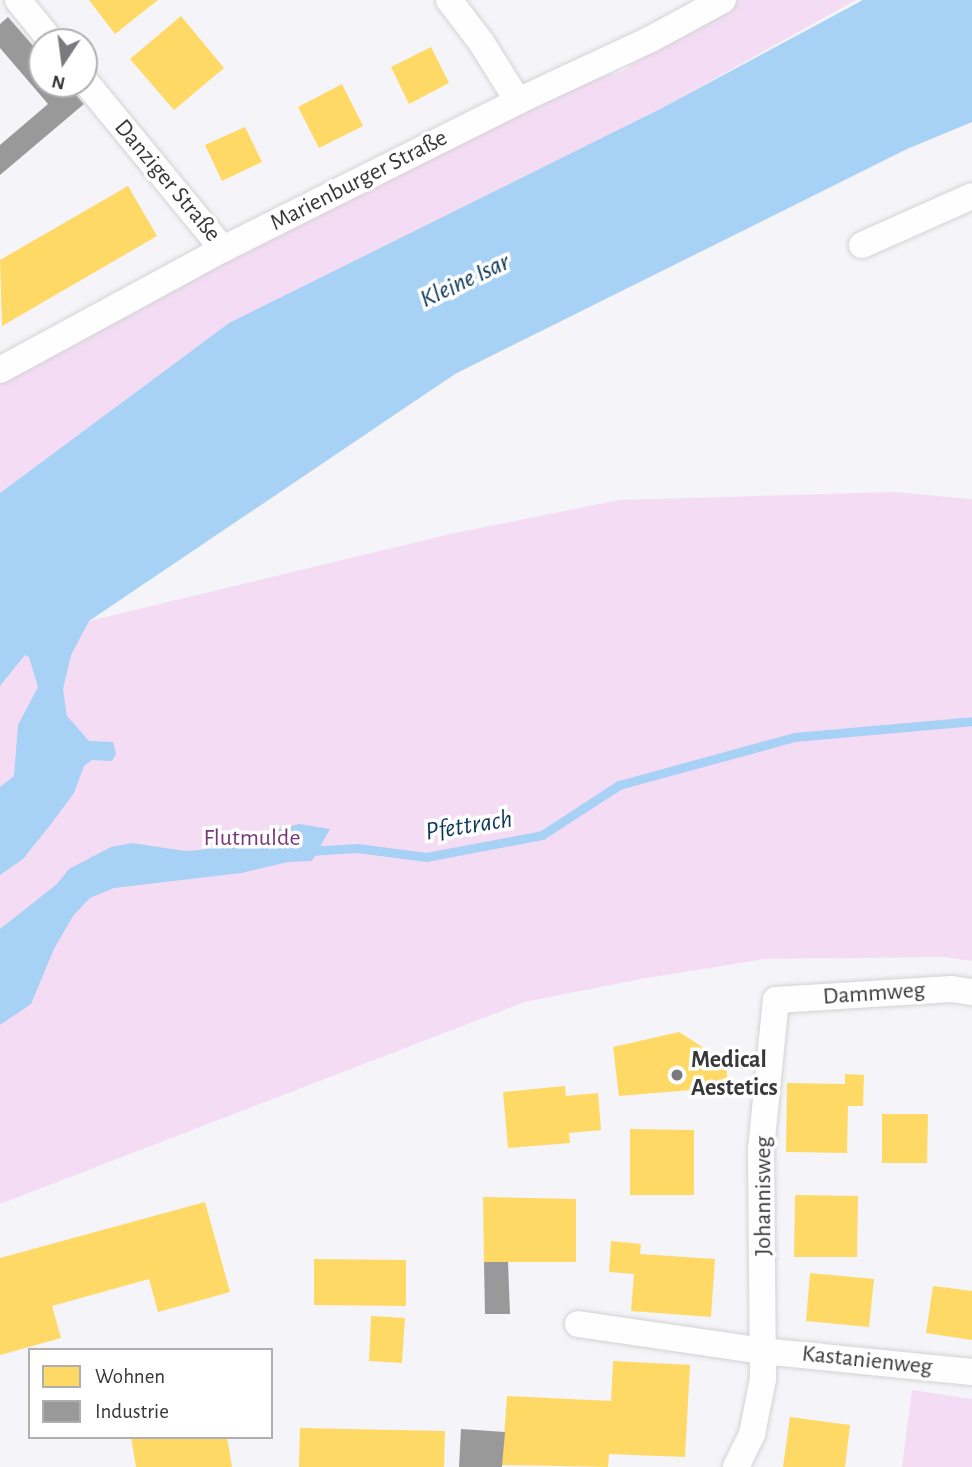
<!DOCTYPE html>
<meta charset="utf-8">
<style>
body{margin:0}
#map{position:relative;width:972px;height:1467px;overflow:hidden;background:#f5f5f9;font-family:"Alegreya Sans",sans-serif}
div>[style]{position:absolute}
.green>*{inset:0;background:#f4ddf4}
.water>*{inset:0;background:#a8d1f6}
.homes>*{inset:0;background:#ffd966}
.industry>*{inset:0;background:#999}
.stream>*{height:9px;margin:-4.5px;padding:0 4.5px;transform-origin:4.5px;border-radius:4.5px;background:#a8d1f6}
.roads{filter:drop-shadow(0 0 2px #d3d3d5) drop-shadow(0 0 2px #d3d3d5)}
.street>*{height:26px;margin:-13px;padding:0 13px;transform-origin:13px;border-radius:13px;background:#fefefe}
.dots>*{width:19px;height:19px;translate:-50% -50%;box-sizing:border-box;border:4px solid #fff;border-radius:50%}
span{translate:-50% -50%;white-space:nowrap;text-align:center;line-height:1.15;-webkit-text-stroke:7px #fff;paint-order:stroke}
.street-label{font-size:24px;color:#38383b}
.park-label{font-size:24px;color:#783777}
.poi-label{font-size:24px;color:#38383b;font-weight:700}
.left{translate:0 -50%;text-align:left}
.water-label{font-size:26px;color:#0a3758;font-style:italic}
.legend{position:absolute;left:28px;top:1348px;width:245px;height:91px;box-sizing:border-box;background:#fff;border:2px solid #afafb1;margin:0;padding:9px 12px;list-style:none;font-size:21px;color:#38383b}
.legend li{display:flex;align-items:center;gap:14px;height:35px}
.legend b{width:35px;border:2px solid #afafb1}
.north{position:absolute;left:28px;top:28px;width:70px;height:70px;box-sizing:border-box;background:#fff;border:2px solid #afafb1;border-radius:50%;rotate:193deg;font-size:19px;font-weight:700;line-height:28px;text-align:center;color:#38383b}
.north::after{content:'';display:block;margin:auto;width:24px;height:32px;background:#7a7a7e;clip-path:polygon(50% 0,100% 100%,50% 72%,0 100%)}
</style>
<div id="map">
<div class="green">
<i style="clip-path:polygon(723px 0,856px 0,660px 109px,229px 323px,0 493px,0 370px,518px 101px,623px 71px)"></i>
<i style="clip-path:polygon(895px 492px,972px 499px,972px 961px,943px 957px,765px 959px,641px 979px,525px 1002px,0 1204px,0 686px,25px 655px,89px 621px,450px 534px,619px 500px)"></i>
<i style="clip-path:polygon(912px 1390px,972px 1399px,972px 1467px,902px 1467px)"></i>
</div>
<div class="water">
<i style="clip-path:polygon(863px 0,972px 0,972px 122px,907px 149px,455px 374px,89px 621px,71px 655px,63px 689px,67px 716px,89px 741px,113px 742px,116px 754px,112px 761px,92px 760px,84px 766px,74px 793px,51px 824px,23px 859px,0 875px,0 787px,14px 776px,18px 725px,38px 687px,29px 657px,25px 655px,0 686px,0 493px,229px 323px,660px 109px)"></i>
<i style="clip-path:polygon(299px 824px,330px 829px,312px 861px,288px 862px,241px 873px,114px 888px,90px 898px,73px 916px,54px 949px,31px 1004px,0 1025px,0 929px,57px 884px,69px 869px,111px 847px,132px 843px,185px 851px,201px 850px)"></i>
</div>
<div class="homes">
<i style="clip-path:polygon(89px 0,158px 0,115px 34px)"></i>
<i style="clip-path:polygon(181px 16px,224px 68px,174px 110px,130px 59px)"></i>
<i style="clip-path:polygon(431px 47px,449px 83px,409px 104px,391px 67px)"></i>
<i style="clip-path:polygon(342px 84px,363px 126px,319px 148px,298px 107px)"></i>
<i style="clip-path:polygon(245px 127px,262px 162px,222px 181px,205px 145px)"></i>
<i style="clip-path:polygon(128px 186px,157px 236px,2px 326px,0 260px)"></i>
<i style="clip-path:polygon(679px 1032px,726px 1062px,728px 1087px,619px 1096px,613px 1047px)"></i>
<i style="clip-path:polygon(845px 1074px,864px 1075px,863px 1106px,848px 1106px,847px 1153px,786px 1152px,787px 1083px,845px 1084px)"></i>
<i style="clip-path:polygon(565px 1086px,566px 1096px,598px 1093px,601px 1130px,569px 1133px,570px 1143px,508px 1148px,503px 1092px)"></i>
<i style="clip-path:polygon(882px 1114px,928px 1114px,927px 1163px,882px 1163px)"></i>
<i style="clip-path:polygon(630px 1129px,694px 1130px,694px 1195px,630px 1195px)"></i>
<i style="clip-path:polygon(795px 1195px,858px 1196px,857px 1257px,794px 1257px)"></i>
<i style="clip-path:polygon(483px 1197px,576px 1199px,576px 1262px,484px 1262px)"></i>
<i style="clip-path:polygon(205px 1202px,230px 1292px,158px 1312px,149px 1279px,52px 1306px,61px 1338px,0 1355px,0 1258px)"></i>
<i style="clip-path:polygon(611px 1241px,641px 1244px,640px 1254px,715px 1259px,711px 1317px,631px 1311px,634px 1274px,609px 1272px)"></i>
<i style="clip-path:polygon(314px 1259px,406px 1260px,406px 1306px,314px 1305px)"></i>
<i style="clip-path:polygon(810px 1273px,874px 1279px,869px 1327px,806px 1321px)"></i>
<i style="clip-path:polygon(933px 1286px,972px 1291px,972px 1340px,926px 1333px)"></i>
<i style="clip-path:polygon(371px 1316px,405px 1318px,402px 1363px,369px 1361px)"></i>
<i style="clip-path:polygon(613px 1361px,690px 1365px,685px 1457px,609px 1454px,608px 1467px,502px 1465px,507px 1396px,611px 1401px)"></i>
<i style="clip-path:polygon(790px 1417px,850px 1425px,845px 1467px,783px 1467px)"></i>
<i style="clip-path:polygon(300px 1428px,445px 1431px,444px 1467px,299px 1467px)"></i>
<i style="clip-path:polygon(131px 1437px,227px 1437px,232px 1467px,136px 1467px)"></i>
</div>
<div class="industry">
<i style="clip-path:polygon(8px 17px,42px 56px,42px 84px,67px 84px,84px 104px,0 175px,0 145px,48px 104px,0 48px,0 24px)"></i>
<i style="clip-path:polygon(484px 1262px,508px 1262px,510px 1314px,485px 1314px)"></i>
<i style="clip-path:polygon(461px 1429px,505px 1432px,502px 1467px,459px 1467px)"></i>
</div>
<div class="stream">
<i style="left:309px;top:851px;width:48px;rotate:-3.6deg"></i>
<i style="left:357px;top:848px;width:70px;rotate:7.4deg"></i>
<i style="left:426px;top:857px;width:118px;rotate:-10.7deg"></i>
<i style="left:542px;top:835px;width:92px;rotate:-33deg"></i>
<i style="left:619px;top:785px;width:181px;rotate:-15.3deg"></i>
<i style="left:794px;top:737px;width:179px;rotate:-5.1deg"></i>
</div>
<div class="roads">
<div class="street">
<i style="left:18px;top:0;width:54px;rotate:51deg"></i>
<i style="left:449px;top:0;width:53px;rotate:52.7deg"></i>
<i style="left:481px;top:42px;width:70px;rotate:57.9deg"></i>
<i style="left:84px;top:80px;width:219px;rotate:50.6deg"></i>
<i style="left:862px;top:245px;width:120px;rotate:-24deg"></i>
<i style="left:0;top:370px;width:254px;rotate:-28.5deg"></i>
<i style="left:223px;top:249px;width:330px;rotate:-26.6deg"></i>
<i style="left:518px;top:101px;width:145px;rotate:-25deg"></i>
<i style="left:649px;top:40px;width:84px;rotate:-28.4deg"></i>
<i style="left:578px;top:1324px;width:186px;rotate:8.3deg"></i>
<i style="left:762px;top:1351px;width:211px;rotate:5.7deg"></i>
<i style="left:736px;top:1467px;width:37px;rotate:-64deg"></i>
<i style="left:752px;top:1434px;width:56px;rotate:-78.7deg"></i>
<i style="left:763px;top:1379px;width:230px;rotate:-90.5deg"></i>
<i style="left:761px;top:1149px;width:150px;rotate:-84.3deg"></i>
<i style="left:776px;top:1000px;width:176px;rotate:-3.6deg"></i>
<i style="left:952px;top:989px;width:20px;rotate:9deg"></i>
</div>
</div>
<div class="dots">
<i style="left:677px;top:1075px;background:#7a7a7e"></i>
</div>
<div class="street-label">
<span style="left:167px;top:181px;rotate:50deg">Danziger Straße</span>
<span style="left:359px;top:181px;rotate:-27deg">Marienburger Straße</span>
<span style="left:874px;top:994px;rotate:-4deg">Dammweg</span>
<span style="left:764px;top:1196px;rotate:-90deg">Johannisweg</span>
<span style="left:867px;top:1361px;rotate:6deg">Kastanienweg</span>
</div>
<div class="park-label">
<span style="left:252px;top:839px">Flutmulde</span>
</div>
<div class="poi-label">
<span class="left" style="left:691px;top:1075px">Medical<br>Aestetics</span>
</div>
<div class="water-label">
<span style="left:465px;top:281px;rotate:-25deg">Kleine Isar</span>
<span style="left:469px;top:826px;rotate:-9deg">Pfettrach</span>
</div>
<ul class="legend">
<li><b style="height:19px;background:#ffd966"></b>Wohnen</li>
<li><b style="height:19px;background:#999"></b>Industrie</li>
</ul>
<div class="north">N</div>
</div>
